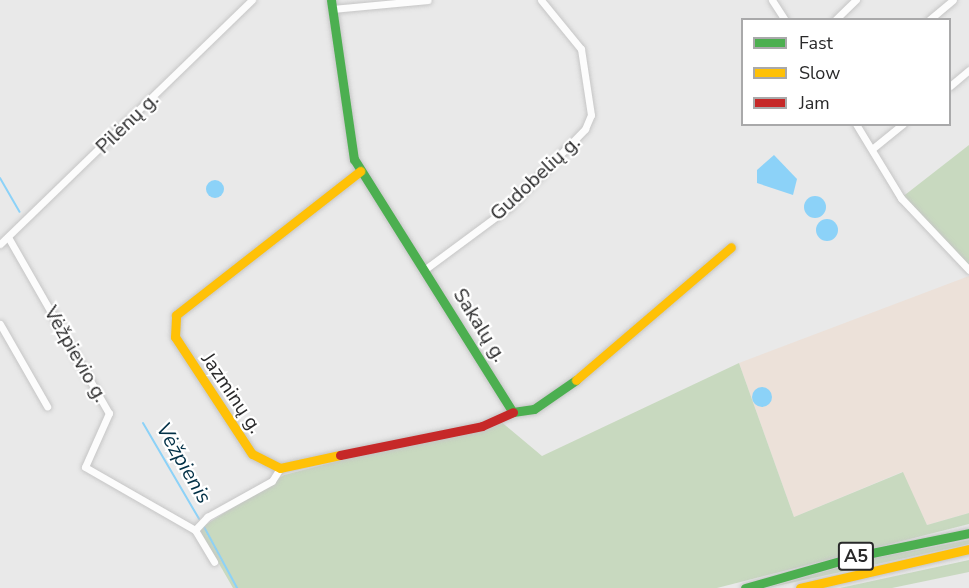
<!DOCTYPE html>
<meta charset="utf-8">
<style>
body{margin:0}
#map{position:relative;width:969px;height:588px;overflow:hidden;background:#e9e9e9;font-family:"Nunito Sans",sans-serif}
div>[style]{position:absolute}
.commercial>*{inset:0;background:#ece1d9}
.green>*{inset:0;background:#c8d9bf}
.water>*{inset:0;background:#8cd2f8}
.round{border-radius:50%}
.stream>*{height:2px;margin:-1px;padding:0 1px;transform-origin:1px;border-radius:1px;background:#8cd2f8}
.roads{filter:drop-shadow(0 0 2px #c5c5c5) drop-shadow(0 0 2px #c5c5c5)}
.street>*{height:7px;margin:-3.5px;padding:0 3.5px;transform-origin:3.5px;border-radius:3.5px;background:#fcfcfc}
.fast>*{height:9px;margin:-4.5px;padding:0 4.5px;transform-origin:4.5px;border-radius:4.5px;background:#4caf50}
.slow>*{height:9px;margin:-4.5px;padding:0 4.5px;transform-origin:4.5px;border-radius:4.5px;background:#ffc107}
.jam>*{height:9px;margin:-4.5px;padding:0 4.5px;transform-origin:4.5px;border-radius:4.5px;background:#c62828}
span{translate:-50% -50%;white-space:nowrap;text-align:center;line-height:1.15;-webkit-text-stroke:4.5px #fff;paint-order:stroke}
.shield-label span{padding:2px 4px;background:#fff;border:2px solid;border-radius:4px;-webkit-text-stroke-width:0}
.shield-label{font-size:18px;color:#29292a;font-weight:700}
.street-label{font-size:20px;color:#29292a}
.water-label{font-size:21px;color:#023046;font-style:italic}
.legend{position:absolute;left:741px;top:18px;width:210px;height:108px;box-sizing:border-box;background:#fff;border:2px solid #a9a9aa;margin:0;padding:8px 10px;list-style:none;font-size:18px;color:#29292a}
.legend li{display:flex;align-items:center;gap:12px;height:30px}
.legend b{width:30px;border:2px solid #a9a9aa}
</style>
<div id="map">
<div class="commercial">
<i style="clip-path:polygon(969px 276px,969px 513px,927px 525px,902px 472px,794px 517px,739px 363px)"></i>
</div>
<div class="green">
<i style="clip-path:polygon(969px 145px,969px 270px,901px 198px)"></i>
<i style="clip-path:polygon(739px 363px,794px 517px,903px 472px,927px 525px,969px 513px,969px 524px,717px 588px,233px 588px,199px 529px,284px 475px,499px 420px,542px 456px)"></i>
<i style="clip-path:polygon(969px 540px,969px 544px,767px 588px,865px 560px)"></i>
<i style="clip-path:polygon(969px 560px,969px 572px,892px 588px,840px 588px)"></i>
</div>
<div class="water">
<i style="clip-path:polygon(774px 155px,797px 179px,793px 195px,757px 183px,757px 170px)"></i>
<i class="round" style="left:206px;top:180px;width:18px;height:18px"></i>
<i class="round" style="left:804px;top:196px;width:22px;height:22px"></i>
<i class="round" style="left:816px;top:219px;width:22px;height:22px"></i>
<i class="round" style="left:752px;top:387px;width:20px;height:20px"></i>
</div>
<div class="stream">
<i style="left:0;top:178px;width:39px;rotate:60deg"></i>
<i style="left:143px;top:423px;width:111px;rotate:59.7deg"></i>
<i style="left:203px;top:525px;width:72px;rotate:61.6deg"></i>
</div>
<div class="roads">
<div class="street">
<i style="left:772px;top:0;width:24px;rotate:57deg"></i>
<i style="left:333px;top:9px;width:95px;rotate:-5.4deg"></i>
<i style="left:835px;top:20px;width:29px;rotate:-44deg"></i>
<i style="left:929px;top:20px;width:31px;rotate:-40deg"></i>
<i style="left:950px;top:86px;width:25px;rotate:-40deg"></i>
<i style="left:856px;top:124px;width:87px;rotate:58.7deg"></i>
<i style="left:901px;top:198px;width:99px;rotate:46.6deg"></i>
<i style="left:872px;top:149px;width:40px;rotate:-39deg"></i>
<i style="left:8px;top:237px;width:203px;rotate:60.2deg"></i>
<i style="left:109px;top:413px;width:59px;rotate:114deg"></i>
<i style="left:85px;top:467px;width:127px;rotate:29.8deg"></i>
<i style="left:195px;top:530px;width:37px;rotate:59deg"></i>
<i style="left:0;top:244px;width:351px;rotate:-44.1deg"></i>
<i style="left:424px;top:270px;width:106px;rotate:-36.5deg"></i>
<i style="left:509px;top:207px;width:109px;rotate:-45.7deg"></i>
<i style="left:585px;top:129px;width:15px;rotate:-67deg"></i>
<i style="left:591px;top:115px;width:67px;rotate:-98.6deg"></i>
<i style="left:581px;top:49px;width:63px;rotate:-129.2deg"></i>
<i style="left:0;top:324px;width:95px;rotate:60.2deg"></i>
<i style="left:195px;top:530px;width:18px;rotate:-47deg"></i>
<i style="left:207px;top:517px;width:74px;rotate:-29deg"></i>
<i style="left:272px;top:481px;width:15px;rotate:-58deg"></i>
</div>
<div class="fast">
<i style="left:331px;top:0;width:161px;rotate:81.8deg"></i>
<i style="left:354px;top:159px;width:299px;rotate:57.9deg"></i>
<i style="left:513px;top:412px;width:21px;rotate:-8deg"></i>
<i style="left:534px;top:409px;width:51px;rotate:-34.6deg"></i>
<i style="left:745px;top:588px;width:116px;rotate:-15.9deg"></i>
<i style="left:857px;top:556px;width:114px;rotate:-11.6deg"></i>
</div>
<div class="slow">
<i style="left:576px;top:380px;width:204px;rotate:-40.6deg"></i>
<i style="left:340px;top:455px;width:61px;rotate:167.8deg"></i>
<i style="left:280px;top:468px;width:31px;rotate:-153deg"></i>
<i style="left:252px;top:454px;width:140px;rotate:-123.3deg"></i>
<i style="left:175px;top:337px;width:22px;rotate:-87deg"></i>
<i style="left:176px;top:315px;width:234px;rotate:-38deg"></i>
<i style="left:800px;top:588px;width:173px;rotate:-13deg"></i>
</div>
<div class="jam">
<i style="left:340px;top:455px;width:145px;rotate:-11.5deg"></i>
<i style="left:482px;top:426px;width:34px;rotate:-24deg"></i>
</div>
</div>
<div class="shield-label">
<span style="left:856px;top:556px">A5</span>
</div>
<div class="street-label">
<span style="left:127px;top:123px;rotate:-44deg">Pilėnų g.</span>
<span style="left:535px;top:178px;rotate:-43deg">Gudobelių g.</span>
<span style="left:480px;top:325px;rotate:58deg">Sakalų g.</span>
<span style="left:76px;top:354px;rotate:60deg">Vėžpievio g.</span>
<span style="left:232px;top:393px;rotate:56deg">Jazminų g.</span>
</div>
<div class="water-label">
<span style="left:184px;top:463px;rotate:60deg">Vėžpienis</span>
</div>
<ul class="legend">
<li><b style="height:8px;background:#4caf50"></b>Fast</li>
<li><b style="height:8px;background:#ffc107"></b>Slow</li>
<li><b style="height:8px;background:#c62828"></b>Jam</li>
</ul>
</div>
